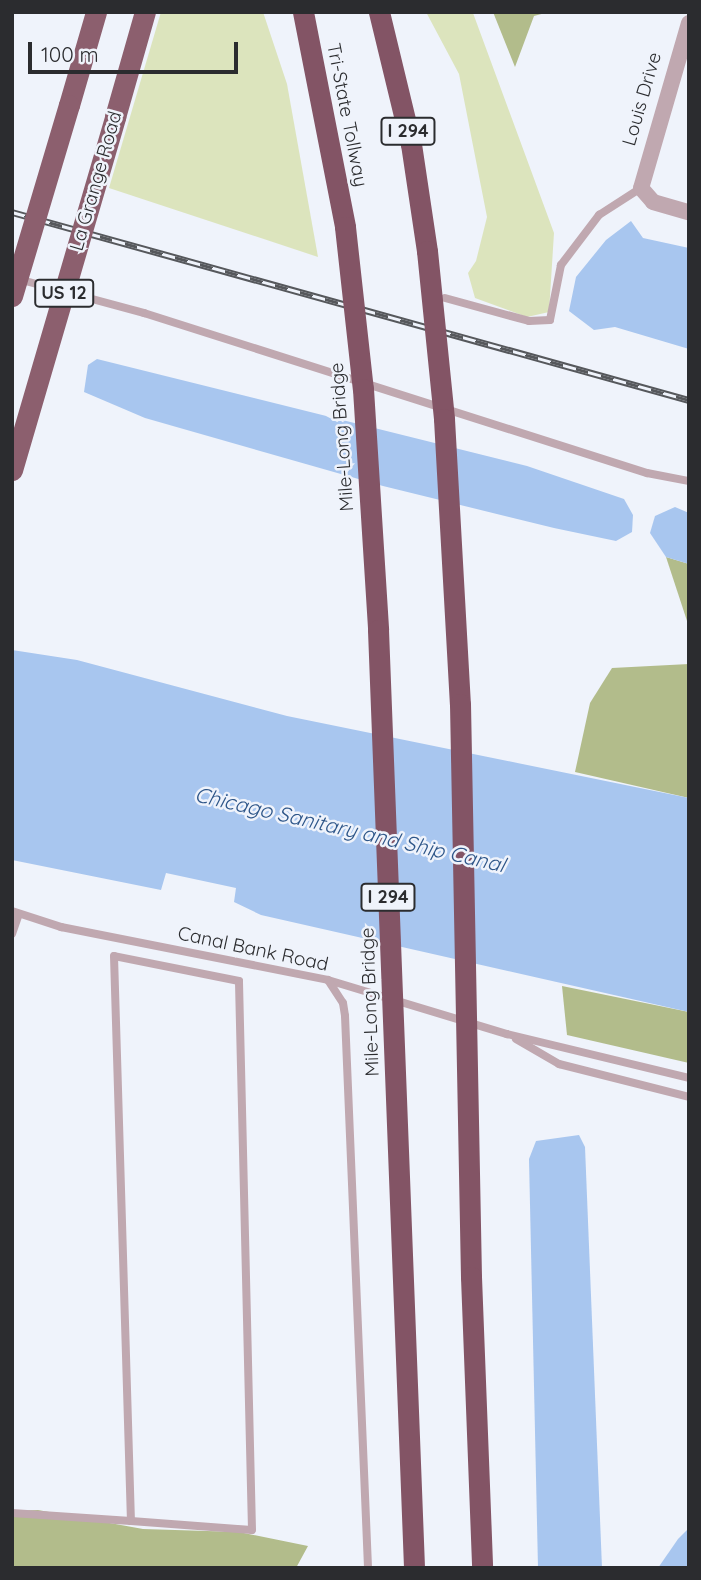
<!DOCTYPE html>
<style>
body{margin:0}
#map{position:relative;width:701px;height:1580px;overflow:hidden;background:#eff3fb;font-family:Quicksand,sans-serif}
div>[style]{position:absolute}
.green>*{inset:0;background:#dce4bd}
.forest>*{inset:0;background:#b2bc8b}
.water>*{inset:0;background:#a8c6ef}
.service>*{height:8px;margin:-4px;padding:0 4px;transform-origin:4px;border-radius:4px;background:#c0a8b0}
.minor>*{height:16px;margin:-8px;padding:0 8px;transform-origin:8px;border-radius:8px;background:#c0a8b0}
.trunk>*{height:21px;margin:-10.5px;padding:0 10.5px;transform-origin:10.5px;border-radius:10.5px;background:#8c5f6e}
.motorway>*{height:21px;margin:-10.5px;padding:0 10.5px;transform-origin:10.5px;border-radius:10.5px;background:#835465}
.rail>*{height:7px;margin-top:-3.5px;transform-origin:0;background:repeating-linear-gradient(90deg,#eff3fb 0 13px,#56585c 0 26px);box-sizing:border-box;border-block:2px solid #56585c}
.trunk-bridge>*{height:21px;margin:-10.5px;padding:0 10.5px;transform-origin:10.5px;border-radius:10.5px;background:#8c5f6e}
.motorway-bridge>*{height:21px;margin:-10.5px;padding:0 10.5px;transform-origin:10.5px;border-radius:10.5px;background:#835465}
span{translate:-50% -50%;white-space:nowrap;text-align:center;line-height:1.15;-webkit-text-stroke:5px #eff3fb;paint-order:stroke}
.shield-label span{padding:2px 5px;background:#eff3fb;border:2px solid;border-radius:5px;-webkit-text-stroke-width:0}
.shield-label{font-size:18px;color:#2b2c2f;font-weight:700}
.street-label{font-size:19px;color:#2b2c2f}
.water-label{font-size:21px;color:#2e5689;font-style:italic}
.frame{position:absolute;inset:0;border:14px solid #2b2c2f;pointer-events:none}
.scale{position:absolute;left:28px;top:42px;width:210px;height:32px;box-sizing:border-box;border:4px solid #2b2c2f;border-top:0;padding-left:9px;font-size:21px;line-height:24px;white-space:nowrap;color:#2b2c2f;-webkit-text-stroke:5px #eff3fb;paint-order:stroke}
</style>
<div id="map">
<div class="green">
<i style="clip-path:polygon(161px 12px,263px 12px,287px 84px,318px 257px,109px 188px)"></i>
<i style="clip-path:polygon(426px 12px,473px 13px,554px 233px,549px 312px,527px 317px,475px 298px,468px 273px,476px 261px,487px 217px,459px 74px)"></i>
</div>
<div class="forest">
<i style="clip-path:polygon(493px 12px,549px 12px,534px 16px,515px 67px)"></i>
<i style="clip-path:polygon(666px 557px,689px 564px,689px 627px)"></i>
<i style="clip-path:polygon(689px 664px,689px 798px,575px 772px,590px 703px,612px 668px)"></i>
<i style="clip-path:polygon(562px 986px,689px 1012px,689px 1063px,567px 1035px)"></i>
<i style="clip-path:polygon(38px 1510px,143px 1529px,239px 1532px,308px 1546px,296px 1568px,12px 1568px,12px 1511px)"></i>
</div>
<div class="water">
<i style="clip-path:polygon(631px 221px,643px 238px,689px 248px,689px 349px,615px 327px,594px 330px,569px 311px,576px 277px,606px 240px)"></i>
<i style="clip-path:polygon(97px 359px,527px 466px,624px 499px,633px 515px,632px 532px,616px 541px,554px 528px,383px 486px,145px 418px,84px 392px,88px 365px)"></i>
<i style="clip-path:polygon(675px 507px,689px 513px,689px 564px,666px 557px,650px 533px,655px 516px)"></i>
<i style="clip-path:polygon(12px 650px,77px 660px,287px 716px,689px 798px,689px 1012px,261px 915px,234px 902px,236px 888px,166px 873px,161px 890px,12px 860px)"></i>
<i style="clip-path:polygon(579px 1135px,585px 1147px,602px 1568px,538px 1568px,529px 1159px,536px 1141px)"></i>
<i style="clip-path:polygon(689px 1528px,689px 1568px,658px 1568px,678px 1539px)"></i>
</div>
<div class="service">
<i style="left:18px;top:279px;width:131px;rotate:15.1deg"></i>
<i style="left:144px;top:313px;width:528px;rotate:17.65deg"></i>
<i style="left:647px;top:473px;width:43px;rotate:10.8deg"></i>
<i style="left:445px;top:298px;width:87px;rotate:15.3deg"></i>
<i style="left:529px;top:321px;width:21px;rotate:-3deg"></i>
<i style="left:550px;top:320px;width:56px;rotate:-78.7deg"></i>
<i style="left:561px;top:265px;width:63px;rotate:-52.8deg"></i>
<i style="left:599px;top:215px;width:50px;rotate:-32.7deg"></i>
<i style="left:12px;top:911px;width:52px;rotate:18.1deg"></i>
<i style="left:61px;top:927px;width:272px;rotate:11.2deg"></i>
<i style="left:328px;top:980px;width:187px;rotate:16.8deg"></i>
<i style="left:507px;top:1034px;width:187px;rotate:13.6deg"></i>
<i style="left:12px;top:934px;width:21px;rotate:-71deg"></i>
<i style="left:328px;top:980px;width:27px;rotate:57deg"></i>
<i style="left:343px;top:1003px;width:13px;rotate:81deg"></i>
<i style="left:345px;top:1016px;width:552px;rotate:87.61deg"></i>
<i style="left:516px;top:1039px;width:50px;rotate:30.2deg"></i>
<i style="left:559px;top:1064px;width:134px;rotate:14.2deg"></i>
<i style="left:12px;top:1513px;width:119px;rotate:3.8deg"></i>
<i style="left:131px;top:1521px;width:121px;rotate:4.3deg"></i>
<i style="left:252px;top:1530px;width:549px;rotate:-91.36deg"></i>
<i style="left:239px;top:981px;width:127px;rotate:-168.7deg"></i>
<i style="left:114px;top:956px;width:565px;rotate:88.28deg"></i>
</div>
<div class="minor">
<i style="left:689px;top:23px;width:172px;rotate:106.2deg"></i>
<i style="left:641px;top:188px;width:18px;rotate:49deg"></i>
<i style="left:653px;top:202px;width:37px;rotate:16deg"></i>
</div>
<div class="trunk">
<i style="left:69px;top:105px;width:97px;rotate:-73.8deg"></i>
<i style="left:115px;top:117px;width:109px;rotate:-74.1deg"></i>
</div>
<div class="motorway">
<i style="left:303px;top:12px;width:219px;rotate:78.9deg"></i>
<i style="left:379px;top:12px;width:136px;rotate:76.4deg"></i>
<i style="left:411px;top:144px;width:108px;rotate:81.5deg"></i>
</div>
<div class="rail">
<i style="left:12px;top:212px;width:703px;rotate:15.52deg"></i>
</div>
<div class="trunk-bridge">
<i style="left:12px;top:296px;width:199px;rotate:-73.4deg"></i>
<i style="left:12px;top:470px;width:368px;rotate:-73.7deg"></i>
</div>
<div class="motorway-bridge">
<i style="left:345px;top:227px;width:163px;rotate:83.7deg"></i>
<i style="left:363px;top:389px;width:241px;rotate:86.4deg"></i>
<i style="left:378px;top:630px;width:939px;rotate:87.8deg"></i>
<i style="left:427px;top:251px;width:169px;rotate:84.2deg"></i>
<i style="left:444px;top:419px;width:285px;rotate:86.8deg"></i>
<i style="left:460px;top:704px;width:573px;rotate:88.9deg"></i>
<i style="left:471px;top:1277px;width:291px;rotate:87.8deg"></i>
</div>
<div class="shield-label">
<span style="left:408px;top:131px">I 294</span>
<span style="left:64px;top:293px">US 12</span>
<span style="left:388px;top:897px">I 294</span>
</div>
<div class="street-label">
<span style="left:642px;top:99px;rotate:-74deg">Louis Drive</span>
<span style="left:347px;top:115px;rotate:79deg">Tri-State Tollway</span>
<span style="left:96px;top:181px;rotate:-74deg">La Grange Road</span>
<span style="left:342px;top:437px;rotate:-94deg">Mile-Long Bridge</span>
<span style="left:253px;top:949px;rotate:12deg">Canal Bank Road</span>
<span style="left:370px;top:1002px;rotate:-92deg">Mile-Long Bridge</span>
</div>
<div class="water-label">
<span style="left:350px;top:829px;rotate:13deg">Chicago Sanitary and Ship Canal</span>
</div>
<div class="frame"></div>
<div class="scale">100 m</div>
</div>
